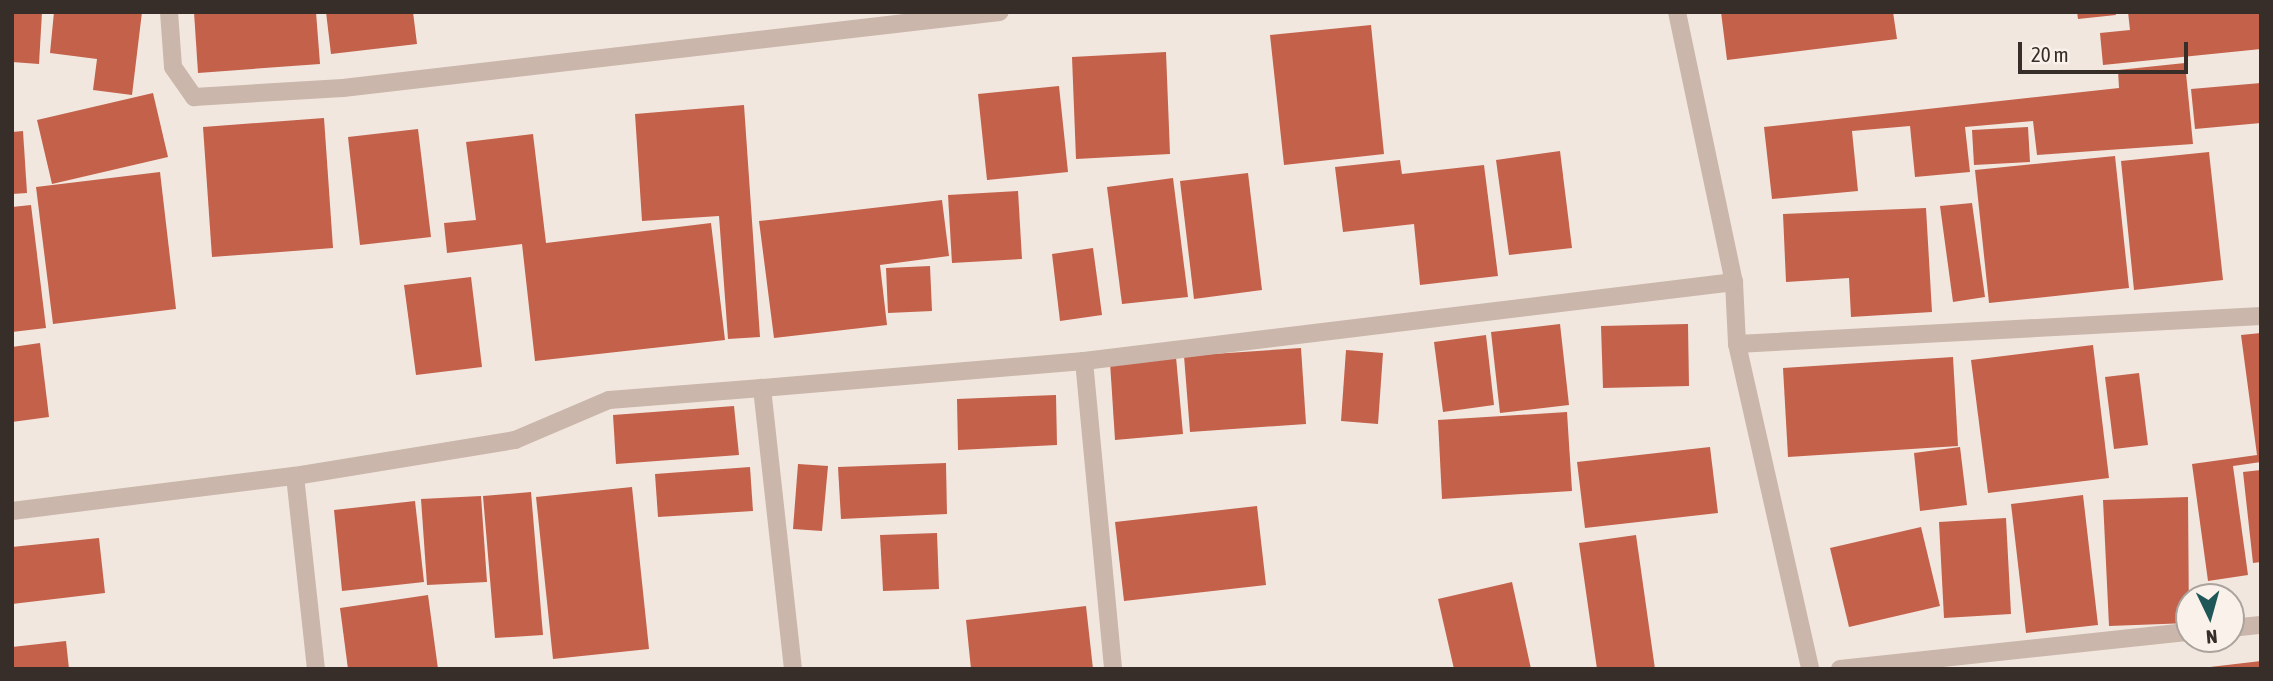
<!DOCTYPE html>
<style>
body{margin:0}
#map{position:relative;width:2273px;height:681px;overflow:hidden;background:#f2e7de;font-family:"Asap Condensed",sans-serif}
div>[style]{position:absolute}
.building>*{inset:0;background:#c3614b}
.minor>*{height:18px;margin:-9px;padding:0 9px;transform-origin:9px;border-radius:9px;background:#cab6aa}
span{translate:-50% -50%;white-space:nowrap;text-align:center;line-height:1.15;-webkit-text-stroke:6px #f9f1ea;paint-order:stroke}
.frame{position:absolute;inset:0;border:14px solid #372d29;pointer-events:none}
.north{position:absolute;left:2175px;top:583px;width:70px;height:70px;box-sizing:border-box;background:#f9f1ea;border:2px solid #aba39d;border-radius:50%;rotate:175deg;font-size:19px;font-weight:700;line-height:28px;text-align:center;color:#372d29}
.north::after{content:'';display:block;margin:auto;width:24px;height:32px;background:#1f5758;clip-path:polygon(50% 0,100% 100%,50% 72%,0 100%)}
.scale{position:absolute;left:2018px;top:42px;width:170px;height:32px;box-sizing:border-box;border:4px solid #372d29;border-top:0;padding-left:9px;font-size:21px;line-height:24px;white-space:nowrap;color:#372d29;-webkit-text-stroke:5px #f9f1ea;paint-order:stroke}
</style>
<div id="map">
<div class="building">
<i style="clip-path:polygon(12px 12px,42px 12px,39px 64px,12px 62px)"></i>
<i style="clip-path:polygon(54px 12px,142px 12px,132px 95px,93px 90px,97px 59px,50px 53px)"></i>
<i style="clip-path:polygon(194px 12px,316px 12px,320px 64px,198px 73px)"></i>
<i style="clip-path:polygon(326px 12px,413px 12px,417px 44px,331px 54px)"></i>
<i style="clip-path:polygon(1721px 12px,1893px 12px,1897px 39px,1727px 60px)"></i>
<i style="clip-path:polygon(2077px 12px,2115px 12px,2116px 15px,2078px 19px)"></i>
<i style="clip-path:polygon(2128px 12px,2261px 12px,2261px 49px,2103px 65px,2100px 33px,2130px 30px)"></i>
<i style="clip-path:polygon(1371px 25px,1384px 154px,1284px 165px,1270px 35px)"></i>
<i style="clip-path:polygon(1166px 52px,1170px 154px,1076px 159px,1072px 57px)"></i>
<i style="clip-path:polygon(2185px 63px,2193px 144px,2037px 155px,2033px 121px,1965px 127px,1970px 172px,1915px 177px,1910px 126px,1852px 131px,1858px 191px,1772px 199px,1764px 127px,2119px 88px,2118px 70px)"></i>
<i style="clip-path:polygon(2261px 83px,2261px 123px,2195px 129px,2191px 89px)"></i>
<i style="clip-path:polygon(1059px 86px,1068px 172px,987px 180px,978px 94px)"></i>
<i style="clip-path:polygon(153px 93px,168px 157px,52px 184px,37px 120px)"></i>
<i style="clip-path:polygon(744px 105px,760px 337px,728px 339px,719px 216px,642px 221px,635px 114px)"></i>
<i style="clip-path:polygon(324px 118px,333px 248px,212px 257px,203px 127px)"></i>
<i style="clip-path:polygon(2028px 127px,2030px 162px,1974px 165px,1972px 130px)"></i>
<i style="clip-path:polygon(418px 129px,431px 237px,360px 245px,348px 137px)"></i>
<i style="clip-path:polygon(23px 131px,27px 193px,12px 194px,12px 132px)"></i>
<i style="clip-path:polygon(533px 134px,546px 243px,711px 223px,725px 340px,535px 361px,522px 244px,447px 253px,444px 223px,476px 220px,466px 142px)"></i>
<i style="clip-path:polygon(1560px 151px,1572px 248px,1509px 255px,1496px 160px)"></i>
<i style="clip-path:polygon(2209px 152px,2223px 280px,2134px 290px,2121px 161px)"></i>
<i style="clip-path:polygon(2115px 156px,2129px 288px,1989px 303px,1975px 170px)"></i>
<i style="clip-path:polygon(1400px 160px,1402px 174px,1484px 165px,1498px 276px,1420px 285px,1414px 224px,1343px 232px,1335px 167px)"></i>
<i style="clip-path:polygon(160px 172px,176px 309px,53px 324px,36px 187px)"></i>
<i style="clip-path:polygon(1248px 173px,1262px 290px,1194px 299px,1180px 181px)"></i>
<i style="clip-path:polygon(1173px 178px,1188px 297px,1122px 304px,1107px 187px)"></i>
<i style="clip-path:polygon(1018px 191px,1022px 259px,952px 263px,948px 195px)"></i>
<i style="clip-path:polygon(942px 200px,949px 256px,880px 265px,887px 325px,774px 338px,759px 221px)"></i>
<i style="clip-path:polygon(1972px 203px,1985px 297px,1953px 302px,1940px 206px)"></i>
<i style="clip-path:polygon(31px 205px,46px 328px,12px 332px,12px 207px)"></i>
<i style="clip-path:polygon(1926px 208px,1932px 312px,1851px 317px,1849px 278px,1786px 282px,1783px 214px)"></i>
<i style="clip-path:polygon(1093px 248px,1102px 315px,1060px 321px,1052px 254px)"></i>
<i style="clip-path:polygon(930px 266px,932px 311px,888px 313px,886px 268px)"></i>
<i style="clip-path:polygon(471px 277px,482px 367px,416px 375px,404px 285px)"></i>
<i style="clip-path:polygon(1560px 324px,1569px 405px,1500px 413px,1491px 332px)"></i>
<i style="clip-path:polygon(1688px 324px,1689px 386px,1603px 388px,1601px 326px)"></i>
<i style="clip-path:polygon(2261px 333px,2261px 462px,2233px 466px,2248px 575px,2208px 581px,2192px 464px,2257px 455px,2241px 335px)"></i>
<i style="clip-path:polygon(1486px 335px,1494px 405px,1443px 412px,1434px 342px)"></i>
<i style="clip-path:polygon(40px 343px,49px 417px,12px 422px,12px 347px)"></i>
<i style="clip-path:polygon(2093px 345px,2109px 478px,1988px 493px,1971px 360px)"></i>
<i style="clip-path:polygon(1301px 348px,1306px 424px,1190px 432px,1184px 356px)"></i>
<i style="clip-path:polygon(1346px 350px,1383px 353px,1378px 424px,1341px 421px)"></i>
<i style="clip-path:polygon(1176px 357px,1183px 434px,1115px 440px,1110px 362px)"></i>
<i style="clip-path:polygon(1953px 357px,1958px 446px,1788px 457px,1783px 368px)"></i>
<i style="clip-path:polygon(2139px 373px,2148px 445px,2114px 449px,2105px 377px)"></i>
<i style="clip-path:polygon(1056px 395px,1057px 445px,958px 450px,957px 399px)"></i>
<i style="clip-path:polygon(734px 406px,739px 455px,616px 464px,613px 415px)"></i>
<i style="clip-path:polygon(1567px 412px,1572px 491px,1442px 499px,1438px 420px)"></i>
<i style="clip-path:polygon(1710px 447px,1718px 513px,1585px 528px,1577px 462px)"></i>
<i style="clip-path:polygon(1960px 447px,1967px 505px,1920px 511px,1914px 453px)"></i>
<i style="clip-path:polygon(946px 463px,947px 514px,841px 519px,838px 467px)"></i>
<i style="clip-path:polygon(798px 464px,828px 466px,822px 531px,793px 529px)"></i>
<i style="clip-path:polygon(750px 467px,753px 511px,658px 517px,655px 474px)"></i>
<i style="clip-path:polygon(2261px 470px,2261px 562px,2253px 563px,2243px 472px)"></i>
<i style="clip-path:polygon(632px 487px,649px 649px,553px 659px,536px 497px)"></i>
<i style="clip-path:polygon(531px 492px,543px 635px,495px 638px,483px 496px)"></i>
<i style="clip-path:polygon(2083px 495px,2098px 625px,2026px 633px,2011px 504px)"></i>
<i style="clip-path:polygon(481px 496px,487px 582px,427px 585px,421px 499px)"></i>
<i style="clip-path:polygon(2188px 497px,2189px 623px,2109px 626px,2103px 500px)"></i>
<i style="clip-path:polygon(415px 501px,424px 582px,342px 591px,334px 510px)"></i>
<i style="clip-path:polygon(1257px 506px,1266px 585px,1124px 601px,1115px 522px)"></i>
<i style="clip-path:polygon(2006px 518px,2011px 614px,1944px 618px,1939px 522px)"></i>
<i style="clip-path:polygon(1921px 527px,1940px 606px,1849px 627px,1830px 548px)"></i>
<i style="clip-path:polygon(937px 533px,939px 589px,883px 591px,880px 535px)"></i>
<i style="clip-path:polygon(1636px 535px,1655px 669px,1597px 669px,1579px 543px)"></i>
<i style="clip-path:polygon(99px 538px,105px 593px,12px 604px,12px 547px)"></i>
<i style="clip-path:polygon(1512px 582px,1531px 669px,1454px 669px,1438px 599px)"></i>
<i style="clip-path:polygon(428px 595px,438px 669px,348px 669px,340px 608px)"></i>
<i style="clip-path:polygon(1086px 606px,1093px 669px,971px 669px,966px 620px)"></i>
<i style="clip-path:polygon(66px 641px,69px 669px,12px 669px,12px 647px)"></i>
<i style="clip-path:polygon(2261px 661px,2261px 669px,2210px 669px,2210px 667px)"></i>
</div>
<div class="minor">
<i style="left:169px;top:12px;width:55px;rotate:85.8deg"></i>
<i style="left:173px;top:67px;width:37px;rotate:55deg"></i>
<i style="left:194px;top:97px;width:149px;rotate:-3.5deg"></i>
<i style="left:343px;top:88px;width:661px;rotate:-6.6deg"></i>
<i style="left:1677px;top:12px;width:276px;rotate:78.1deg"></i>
<i style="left:1734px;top:282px;width:62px;rotate:87.2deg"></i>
<i style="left:1737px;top:344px;width:333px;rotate:77.3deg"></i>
<i style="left:1737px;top:344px;width:525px;rotate:-3.06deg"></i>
<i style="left:1084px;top:361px;width:309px;rotate:84.6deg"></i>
<i style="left:295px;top:476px;width:194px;rotate:83.8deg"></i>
<i style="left:12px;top:511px;width:285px;rotate:-7.1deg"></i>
<i style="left:295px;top:476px;width:223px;rotate:-9.3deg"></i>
<i style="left:515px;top:440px;width:102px;rotate:-23.1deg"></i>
<i style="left:609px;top:400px;width:153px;rotate:-4.5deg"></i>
<i style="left:2231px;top:628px;width:30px;rotate:-6deg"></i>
<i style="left:793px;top:669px;width:283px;rotate:-96.3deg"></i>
<i style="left:762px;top:388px;width:323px;rotate:-4.8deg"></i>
<i style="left:1084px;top:361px;width:655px;rotate:-6.93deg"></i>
<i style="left:1840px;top:669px;width:351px;rotate:-6.1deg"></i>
</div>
<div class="frame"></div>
<div class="north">N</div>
<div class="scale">20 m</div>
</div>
